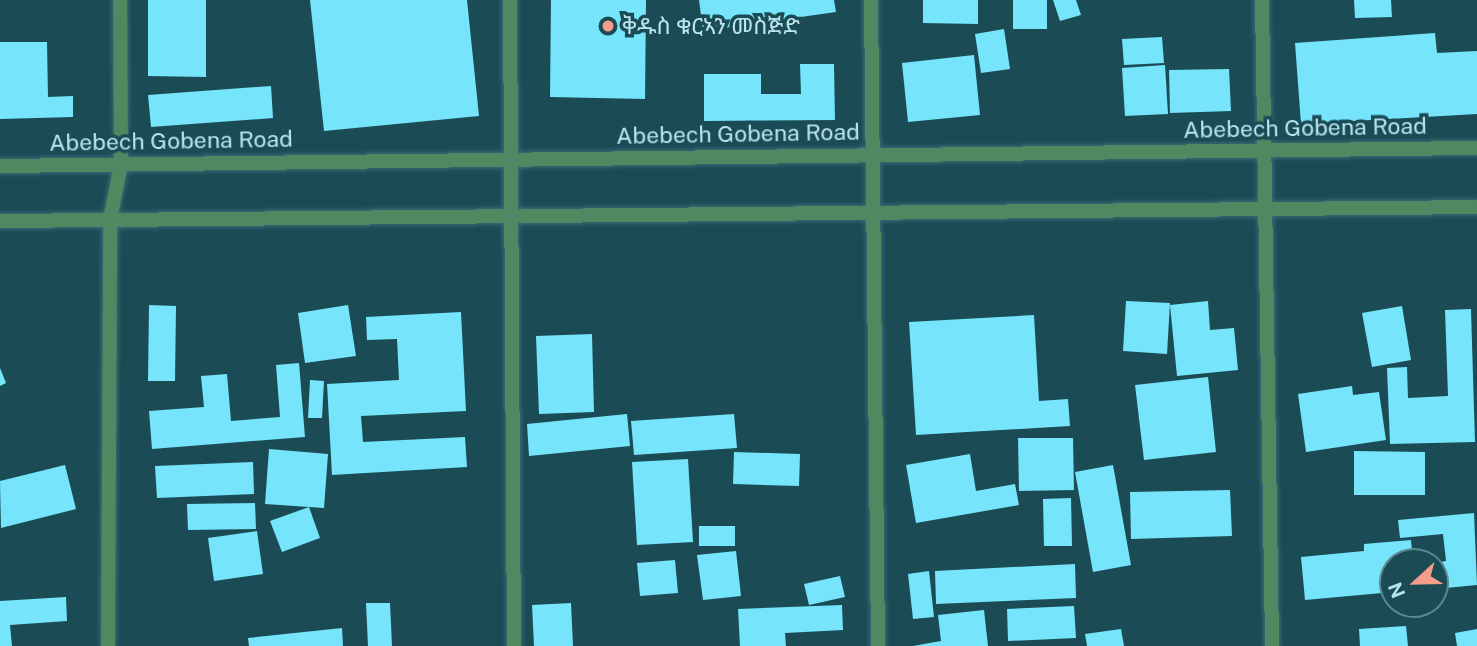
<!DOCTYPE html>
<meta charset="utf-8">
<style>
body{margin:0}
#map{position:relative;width:1477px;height:646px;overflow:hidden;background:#1b4c56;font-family:"Public Sans","Noto Sans Ethiopic",sans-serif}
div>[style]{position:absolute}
.building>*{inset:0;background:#76e4fb}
.roads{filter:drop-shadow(0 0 2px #3b6a74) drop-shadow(0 0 2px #3b6a74)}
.minor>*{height:14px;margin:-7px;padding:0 7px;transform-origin:7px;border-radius:7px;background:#4f8861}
.tertiary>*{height:14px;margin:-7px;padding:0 7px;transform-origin:7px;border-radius:7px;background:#4f8861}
.dots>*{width:19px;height:19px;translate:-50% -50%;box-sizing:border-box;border:4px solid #1b4c56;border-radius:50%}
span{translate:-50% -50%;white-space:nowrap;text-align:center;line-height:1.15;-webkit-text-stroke:7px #1b4c56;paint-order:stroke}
.poi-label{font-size:23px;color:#bae4ed}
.left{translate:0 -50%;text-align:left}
.street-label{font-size:23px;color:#bae4ed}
.north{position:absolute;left:1379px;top:548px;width:70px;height:70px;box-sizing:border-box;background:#1b4c56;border:2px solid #5b8992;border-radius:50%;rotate:248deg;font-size:19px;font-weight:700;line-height:28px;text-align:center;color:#bae4ed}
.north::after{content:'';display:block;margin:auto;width:24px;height:32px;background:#f49d8b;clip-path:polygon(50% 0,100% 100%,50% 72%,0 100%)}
</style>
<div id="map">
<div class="building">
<i style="clip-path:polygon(148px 0,206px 0,206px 77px,148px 76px)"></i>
<i style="clip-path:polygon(310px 0,467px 0,479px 116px,324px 131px)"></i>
<i style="clip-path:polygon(551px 0,646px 0,645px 99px,550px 97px)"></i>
<i style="clip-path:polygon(699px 0,834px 0,836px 12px,703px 31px)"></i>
<i style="clip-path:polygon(923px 0,978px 0,978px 24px,923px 23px)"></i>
<i style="clip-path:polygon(1013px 0,1047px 0,1047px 29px,1013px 29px)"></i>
<i style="clip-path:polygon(1053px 0,1076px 0,1081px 15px,1060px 21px)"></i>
<i style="clip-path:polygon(1354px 0,1391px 0,1392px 17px,1355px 18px)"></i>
<i style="clip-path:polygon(1004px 29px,1010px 69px,981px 73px,975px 34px)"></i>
<i style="clip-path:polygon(1435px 33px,1437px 53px,1477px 51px,1477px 114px,1301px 124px,1295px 43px)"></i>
<i style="clip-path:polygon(1162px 37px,1164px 63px,1124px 65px,1122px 39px)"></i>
<i style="clip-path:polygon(0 42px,47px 42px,48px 97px,73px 96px,73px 117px,0 119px)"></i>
<i style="clip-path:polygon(974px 55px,980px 115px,908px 122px,902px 63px)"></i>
<i style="clip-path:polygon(800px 64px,834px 64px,835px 120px,704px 121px,704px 74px,761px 74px,761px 94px,801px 94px)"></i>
<i style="clip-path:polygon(1165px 65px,1168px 114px,1125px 116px,1122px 68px)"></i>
<i style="clip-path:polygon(1229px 69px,1231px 111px,1170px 113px,1169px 70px)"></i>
<i style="clip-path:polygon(271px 86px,273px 118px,151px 127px,148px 95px)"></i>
<i style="clip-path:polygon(1126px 301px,1170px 303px,1167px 354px,1123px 351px)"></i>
<i style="clip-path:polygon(1208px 301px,1210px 330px,1234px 328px,1238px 370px,1177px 376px,1170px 305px)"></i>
<i style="clip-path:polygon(149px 305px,176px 306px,175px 381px,148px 381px)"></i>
<i style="clip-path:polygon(348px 305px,356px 356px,305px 363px,298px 313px)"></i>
<i style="clip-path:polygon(1402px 306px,1411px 360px,1372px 367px,1362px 313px)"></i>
<i style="clip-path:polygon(1471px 309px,1475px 442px,1390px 444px,1387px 368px,1407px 367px,1408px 398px,1448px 396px,1445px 310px)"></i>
<i style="clip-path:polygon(461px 312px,466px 411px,361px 416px,363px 442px,465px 437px,467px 467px,332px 475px,327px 384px,399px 380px,397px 339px,367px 340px,366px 317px)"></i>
<i style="clip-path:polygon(1034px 315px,1039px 401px,1068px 399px,1070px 426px,916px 435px,909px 322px)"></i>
<i style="clip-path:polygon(592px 334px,594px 412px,539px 414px,536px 336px)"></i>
<i style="clip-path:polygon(299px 363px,305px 437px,152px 449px,149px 411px,204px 407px,201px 376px,227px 374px,231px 421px,280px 417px,276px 365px)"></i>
<i style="clip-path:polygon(0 368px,6px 383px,0 386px)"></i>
<i style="clip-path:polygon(1208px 377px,1216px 452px,1144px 460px,1135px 385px)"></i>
<i style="clip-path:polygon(310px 380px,324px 381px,322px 418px,308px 418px)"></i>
<i style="clip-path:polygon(1352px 386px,1353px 395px,1379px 392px,1386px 440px,1306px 452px,1298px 394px)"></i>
<i style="clip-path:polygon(627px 414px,630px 446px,529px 456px,527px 424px)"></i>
<i style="clip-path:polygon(734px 414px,737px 448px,634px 455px,631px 421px)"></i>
<i style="clip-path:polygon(1018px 438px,1073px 438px,1074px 490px,1019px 491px)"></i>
<i style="clip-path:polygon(269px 449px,328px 454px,324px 508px,265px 504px)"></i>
<i style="clip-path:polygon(1354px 451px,1425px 452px,1425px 495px,1354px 495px)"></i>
<i style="clip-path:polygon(734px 452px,800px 454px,799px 486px,733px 484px)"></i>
<i style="clip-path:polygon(970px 454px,976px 491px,1015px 484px,1019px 505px,916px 523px,906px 465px)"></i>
<i style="clip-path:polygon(688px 459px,693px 542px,637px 545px,632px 462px)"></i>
<i style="clip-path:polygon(253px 462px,254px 494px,157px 498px,155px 466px)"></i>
<i style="clip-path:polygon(65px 465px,76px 509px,1px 528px,0 481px)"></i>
<i style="clip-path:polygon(1113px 465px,1131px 565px,1093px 572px,1075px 472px)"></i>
<i style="clip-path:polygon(1230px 490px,1232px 536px,1131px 539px,1130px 492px)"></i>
<i style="clip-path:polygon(1071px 498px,1072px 546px,1044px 546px,1043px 499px)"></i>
<i style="clip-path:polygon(255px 503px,256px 529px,188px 530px,187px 504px)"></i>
<i style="clip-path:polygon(309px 507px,320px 538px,282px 552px,270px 521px)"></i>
<i style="clip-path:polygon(1474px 513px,1477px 585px,1435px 589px,1435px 563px,1446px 561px,1443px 534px,1400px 538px,1398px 520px)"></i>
<i style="clip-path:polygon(699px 526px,735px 526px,735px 546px,699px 546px)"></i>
<i style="clip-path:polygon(257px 531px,263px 574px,214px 581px,208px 538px)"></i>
<i style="clip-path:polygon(1411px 540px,1413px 562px,1393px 562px,1393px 592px,1305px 600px,1301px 557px,1364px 551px,1364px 544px)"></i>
<i style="clip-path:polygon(736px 551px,741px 596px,703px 600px,697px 555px)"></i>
<i style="clip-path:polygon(675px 560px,678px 593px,640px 596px,637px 563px)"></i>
<i style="clip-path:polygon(1075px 564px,1076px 598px,936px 604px,935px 571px)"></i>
<i style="clip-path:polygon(929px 571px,934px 617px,913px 619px,908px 574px)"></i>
<i style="clip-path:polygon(840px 576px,845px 597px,809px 605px,804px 584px)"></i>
<i style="clip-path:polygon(66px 597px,67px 621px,10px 625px,12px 646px,0 646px,0 601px)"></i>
<i style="clip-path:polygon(366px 603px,390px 603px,392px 646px,368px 646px)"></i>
<i style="clip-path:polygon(571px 603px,573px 646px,534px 646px,532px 605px)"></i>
<i style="clip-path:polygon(842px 605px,843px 630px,785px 633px,786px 646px,740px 646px,738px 609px)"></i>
<i style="clip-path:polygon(1074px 606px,1076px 638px,1008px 641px,1007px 609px)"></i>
<i style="clip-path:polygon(984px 610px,988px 646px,913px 646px,941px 641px,938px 615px)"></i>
<i style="clip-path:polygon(1406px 626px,1408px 646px,1360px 646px,1359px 629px)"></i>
<i style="clip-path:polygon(342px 628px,343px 646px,249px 646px,248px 638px)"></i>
<i style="clip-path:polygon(1121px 629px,1124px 646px,1087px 646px,1085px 634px)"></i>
<i style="clip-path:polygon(1477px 629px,1477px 646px,1457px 646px,1455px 633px)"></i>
</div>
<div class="roads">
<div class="minor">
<i style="left:510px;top:0;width:646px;rotate:89.65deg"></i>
<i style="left:871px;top:0;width:646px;rotate:89.38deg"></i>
<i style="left:1262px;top:0;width:646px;rotate:89.11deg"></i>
<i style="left:108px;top:646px;width:426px;rotate:-89.7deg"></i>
<i style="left:110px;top:220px;width:57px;rotate:-78.9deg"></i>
<i style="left:121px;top:164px;width:164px;rotate:-90.3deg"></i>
</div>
<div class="tertiary">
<i style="left:0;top:166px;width:1477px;rotate:-0.7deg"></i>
<i style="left:0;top:221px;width:1477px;rotate:-0.54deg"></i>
</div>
</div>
<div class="dots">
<i style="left:608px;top:26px;background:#f49d8b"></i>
</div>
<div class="poi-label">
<span class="left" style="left:622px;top:26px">ቅዱስ ቁርኣን መስጅድ</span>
</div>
<div class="street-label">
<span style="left:1305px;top:128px;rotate:-1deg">Abebech Gobena Road</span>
<span style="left:738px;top:134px;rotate:-1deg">Abebech Gobena Road</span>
<span style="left:171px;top:141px;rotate:-1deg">Abebech Gobena Road</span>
</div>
<div class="north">N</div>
</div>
